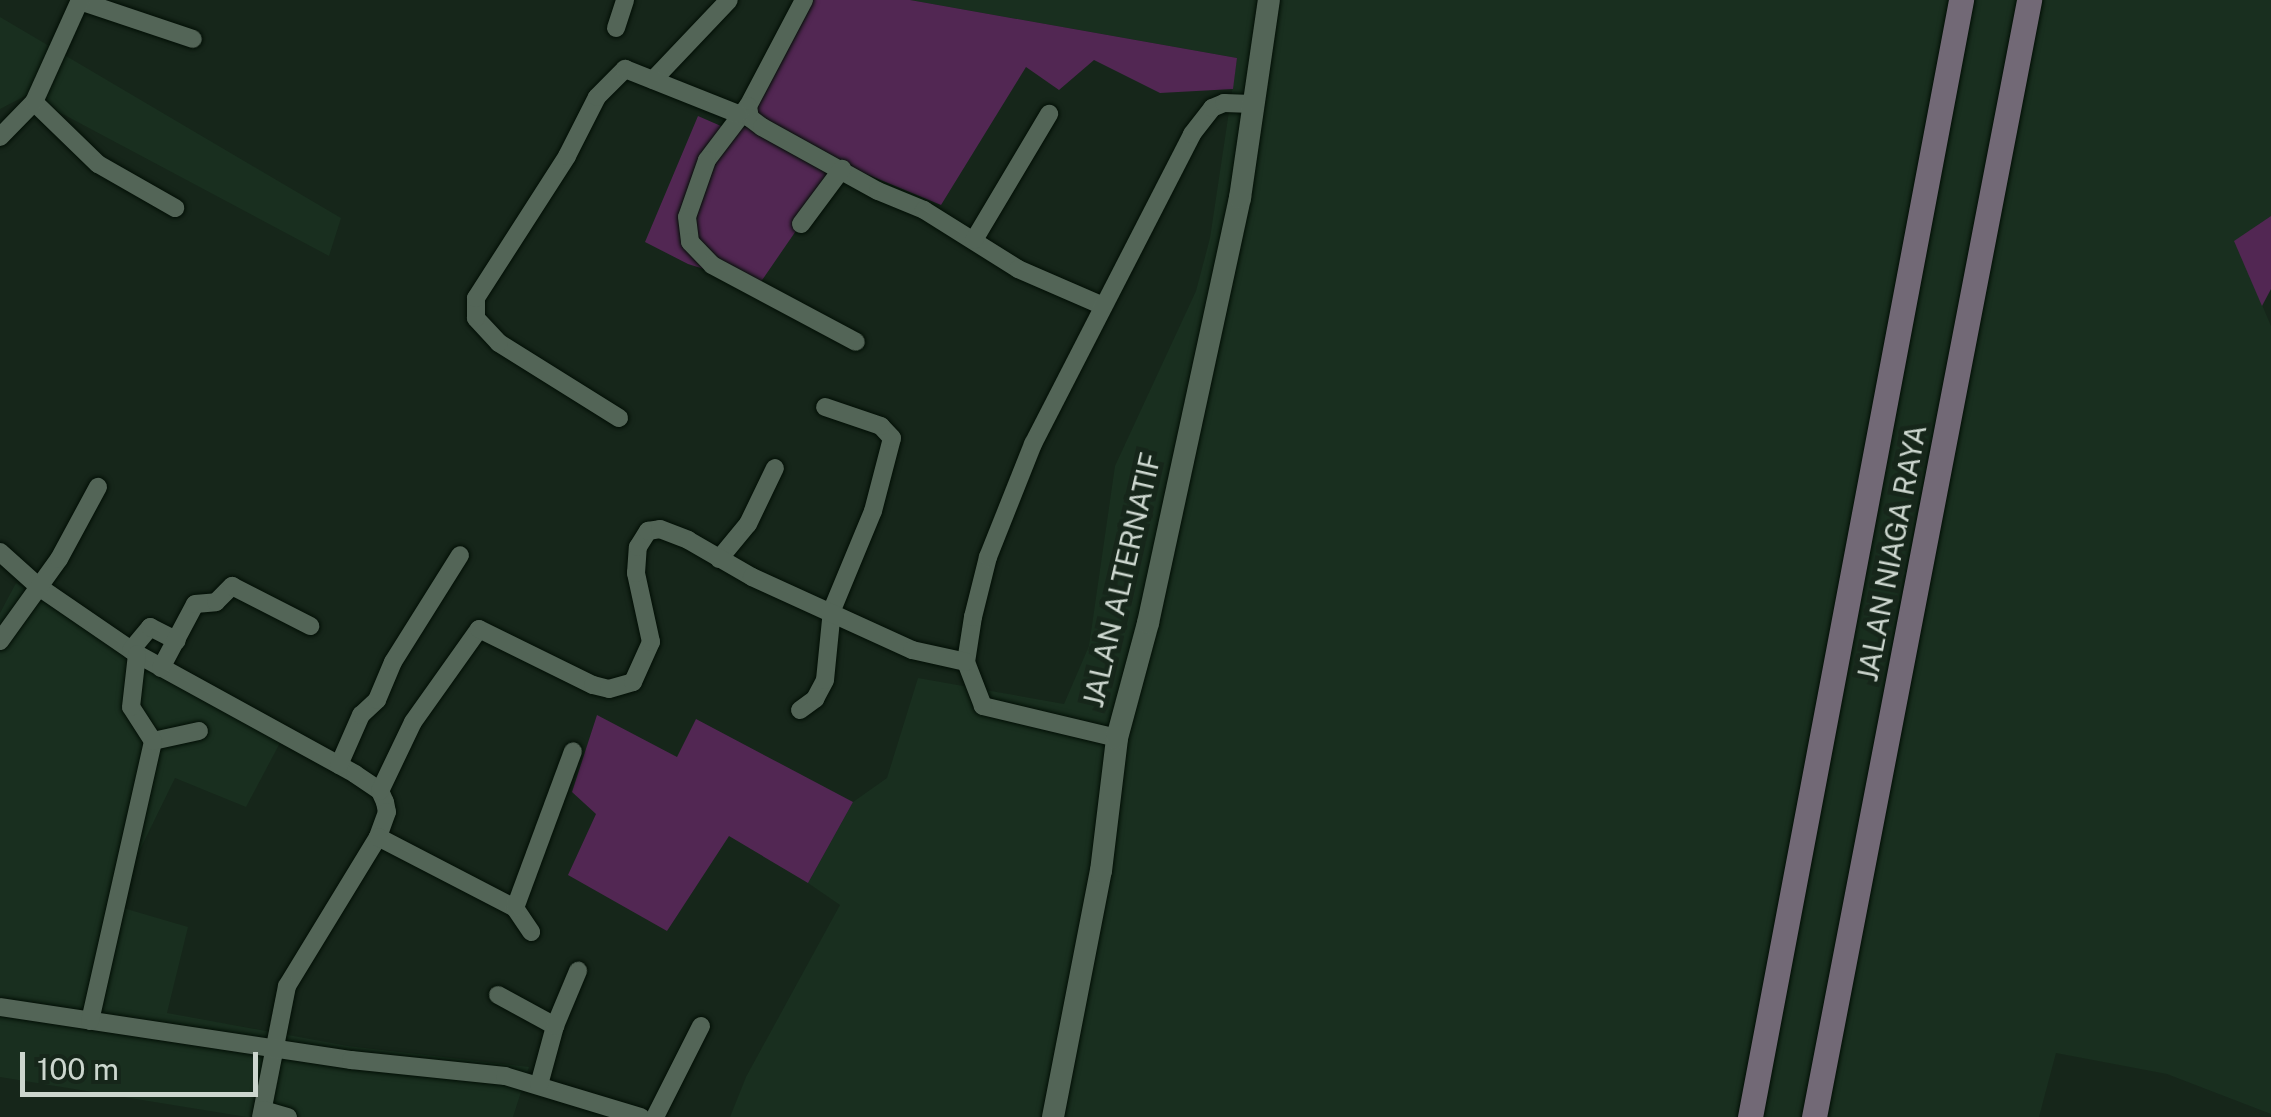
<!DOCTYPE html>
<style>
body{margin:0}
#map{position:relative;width:2271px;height:1117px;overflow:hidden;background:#16261a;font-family:"Public Sans",sans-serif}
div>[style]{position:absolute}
.built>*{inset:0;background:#192f1f}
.green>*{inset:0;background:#522753}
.roads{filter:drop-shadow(0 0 2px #020e05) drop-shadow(0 0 2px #020e05)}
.minor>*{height:18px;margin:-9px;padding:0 9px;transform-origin:9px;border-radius:9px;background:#536557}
.tertiary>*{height:22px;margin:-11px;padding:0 11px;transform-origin:11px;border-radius:11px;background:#536557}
.secondary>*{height:25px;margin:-12.5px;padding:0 12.5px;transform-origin:12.5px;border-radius:12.5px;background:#726976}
span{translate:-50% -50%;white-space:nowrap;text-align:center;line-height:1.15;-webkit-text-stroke:10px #16261a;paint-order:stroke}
.street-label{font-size:28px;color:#ccd6ce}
.scale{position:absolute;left:20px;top:1052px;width:238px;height:45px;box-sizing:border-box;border:5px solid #ccd6ce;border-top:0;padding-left:12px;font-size:30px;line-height:35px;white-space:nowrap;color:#ccd6ce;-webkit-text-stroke:8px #16261a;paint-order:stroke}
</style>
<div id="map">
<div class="built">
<i style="clip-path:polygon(910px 0,2271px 0,2271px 216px,2235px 241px,2271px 326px,2271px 1114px,2167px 1074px,2056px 1053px,2039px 1117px,730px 1117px,746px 1077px,840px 905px,808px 883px,853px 802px,887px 778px,918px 678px,1064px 704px,1089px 646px,1115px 466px,1196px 291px,1210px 238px,1237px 58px)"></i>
<i style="clip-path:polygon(0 17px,341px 218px,329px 256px,27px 95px,0 109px)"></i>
<i style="clip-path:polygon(16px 583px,281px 741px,246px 807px,175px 778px,113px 905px,188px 927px,167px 1013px,348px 1046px,529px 1067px,513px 1117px,247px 1117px,0 1077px,0 613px)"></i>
</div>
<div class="green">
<i style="clip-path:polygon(800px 0,910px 0,1237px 58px,1233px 89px,1160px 93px,1094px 60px,1059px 90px,1026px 67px,941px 205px,842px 164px,758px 286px,688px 264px,645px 242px,698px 116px,737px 133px)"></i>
<i style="clip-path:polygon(2271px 216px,2271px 289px,2262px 306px,2234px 241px)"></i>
<i style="clip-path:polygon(597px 715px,677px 757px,696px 719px,853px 802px,808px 883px,729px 836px,667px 931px,568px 875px,596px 814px,572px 792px)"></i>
</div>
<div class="roads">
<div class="minor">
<i style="left:804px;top:0;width:120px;rotate:117.8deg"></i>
<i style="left:748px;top:106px;width:68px;rotate:127.2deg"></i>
<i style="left:707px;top:160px;width:60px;rotate:109.3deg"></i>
<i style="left:687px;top:217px;width:25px;rotate:83deg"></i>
<i style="left:690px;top:242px;width:32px;rotate:46deg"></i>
<i style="left:712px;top:265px;width:163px;rotate:28.1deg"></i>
<i style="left:80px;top:1px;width:119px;rotate:18.6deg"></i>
<i style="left:616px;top:28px;width:29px;rotate:-72deg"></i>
<i style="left:653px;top:80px;width:110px;rotate:-46.5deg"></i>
<i style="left:34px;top:102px;width:89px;rotate:44.1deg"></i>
<i style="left:98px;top:164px;width:89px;rotate:29.7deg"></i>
<i style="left:748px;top:106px;width:12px;rotate:81deg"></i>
<i style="left:750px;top:118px;width:15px;rotate:37deg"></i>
<i style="left:762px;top:127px;width:132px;rotate:28.9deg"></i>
<i style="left:878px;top:191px;width:50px;rotate:22.4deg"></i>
<i style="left:924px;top:210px;width:111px;rotate:32.1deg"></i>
<i style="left:1018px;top:269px;width:93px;rotate:23.5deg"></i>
<i style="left:0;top:137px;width:49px;rotate:-45.8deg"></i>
<i style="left:34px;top:102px;width:112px;rotate:-65.7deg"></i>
<i style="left:801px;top:224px;width:69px;rotate:-53.3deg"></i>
<i style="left:974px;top:240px;width:147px;rotate:-59.2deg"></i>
<i style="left:619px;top:418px;width:142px;rotate:-148deg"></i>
<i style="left:499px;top:343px;width:34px;rotate:-133deg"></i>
<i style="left:476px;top:318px;width:20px;rotate:-90deg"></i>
<i style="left:476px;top:298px;width:169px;rotate:-57.3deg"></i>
<i style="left:567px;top:156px;width:66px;rotate:-63deg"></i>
<i style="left:597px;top:97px;width:40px;rotate:-45deg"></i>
<i style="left:625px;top:69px;width:122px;rotate:21.7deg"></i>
<i style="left:0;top:552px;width:52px;rotate:41.9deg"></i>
<i style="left:39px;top:587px;width:119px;rotate:34.4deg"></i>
<i style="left:137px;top:654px;width:249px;rotate:28.8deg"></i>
<i style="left:355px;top:774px;width:30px;rotate:34deg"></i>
<i style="left:380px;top:791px;width:12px;rotate:66deg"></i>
<i style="left:385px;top:802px;width:10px;rotate:79deg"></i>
<i style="left:387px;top:812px;width:27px;rotate:110deg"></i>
<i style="left:378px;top:837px;width:175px;rotate:121.4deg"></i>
<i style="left:287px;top:986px;width:134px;rotate:101.2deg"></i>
<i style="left:719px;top:559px;width:45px;rotate:-50.4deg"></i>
<i style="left:748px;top:524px;width:62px;rotate:-64.3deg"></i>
<i style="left:0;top:641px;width:101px;rotate:-54.3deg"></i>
<i style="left:59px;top:559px;width:82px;rotate:-61.6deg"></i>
<i style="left:131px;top:650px;width:30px;rotate:-50deg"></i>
<i style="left:150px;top:627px;width:30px;rotate:27deg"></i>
<i style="left:161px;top:668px;width:72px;rotate:-62deg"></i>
<i style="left:195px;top:604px;width:21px;rotate:-5deg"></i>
<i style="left:216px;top:602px;width:23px;rotate:-45deg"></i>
<i style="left:232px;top:586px;width:88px;rotate:27.1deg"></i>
<i style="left:800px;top:710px;width:19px;rotate:-36deg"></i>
<i style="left:815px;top:699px;width:21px;rotate:-62deg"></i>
<i style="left:825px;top:680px;width:70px;rotate:-84.3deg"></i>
<i style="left:832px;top:610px;width:107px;rotate:-67.5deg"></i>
<i style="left:873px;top:511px;width:75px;rotate:-75.4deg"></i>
<i style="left:892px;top:438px;width:16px;rotate:-133deg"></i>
<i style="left:881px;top:426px;width:59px;rotate:-161.3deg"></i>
<i style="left:1117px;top:738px;width:138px;rotate:-166.6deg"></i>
<i style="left:983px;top:706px;width:47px;rotate:-111.1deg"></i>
<i style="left:966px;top:662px;width:46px;rotate:-81.2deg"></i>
<i style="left:973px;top:617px;width:62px;rotate:-76deg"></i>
<i style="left:988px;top:557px;width:122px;rotate:-68.3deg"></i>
<i style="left:1033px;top:444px;width:348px;rotate:-62.8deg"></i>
<i style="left:1192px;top:134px;width:33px;rotate:-52deg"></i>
<i style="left:1212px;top:108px;width:13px;rotate:-23deg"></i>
<i style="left:1224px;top:103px;width:28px;rotate:2deg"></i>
<i style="left:153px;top:741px;width:47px;rotate:-12.3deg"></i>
<i style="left:339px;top:765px;width:55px;rotate:-66.3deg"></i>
<i style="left:361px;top:715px;width:22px;rotate:-43deg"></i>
<i style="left:377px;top:700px;width:41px;rotate:-67.2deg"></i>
<i style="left:393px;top:662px;width:126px;rotate:-57.9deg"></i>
<i style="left:380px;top:791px;width:76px;rotate:-64.4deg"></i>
<i style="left:413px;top:722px;width:114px;rotate:-54.6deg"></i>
<i style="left:479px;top:629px;width:127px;rotate:26.2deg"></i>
<i style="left:593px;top:685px;width:16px;rotate:14deg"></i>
<i style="left:609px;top:689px;width:25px;rotate:-16deg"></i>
<i style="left:633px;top:682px;width:44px;rotate:-65.8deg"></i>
<i style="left:651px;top:642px;width:71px;rotate:-102.3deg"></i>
<i style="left:636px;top:573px;width:26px;rotate:-86deg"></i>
<i style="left:638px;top:547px;width:19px;rotate:-58deg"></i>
<i style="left:648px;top:531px;width:12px;rotate:-9deg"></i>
<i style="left:660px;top:529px;width:30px;rotate:21deg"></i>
<i style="left:688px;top:540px;width:74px;rotate:30deg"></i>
<i style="left:752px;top:577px;width:176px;rotate:24.5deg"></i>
<i style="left:912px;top:650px;width:55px;rotate:12.5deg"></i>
<i style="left:378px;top:837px;width:154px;rotate:27.4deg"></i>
<i style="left:515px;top:908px;width:29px;rotate:56deg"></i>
<i style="left:515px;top:908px;width:167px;rotate:-69.7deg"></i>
<i style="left:498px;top:995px;width:65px;rotate:28.5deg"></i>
<i style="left:0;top:1007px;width:355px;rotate:8.6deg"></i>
<i style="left:351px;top:1060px;width:155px;rotate:5.9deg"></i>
<i style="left:505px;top:1076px;width:142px;rotate:16.8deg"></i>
<i style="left:90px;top:1021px;width:287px;rotate:-77.3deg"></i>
<i style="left:153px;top:741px;width:40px;rotate:-122.9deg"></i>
<i style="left:131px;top:707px;width:53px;rotate:-83.5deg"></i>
<i style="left:539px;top:1085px;width:61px;rotate:-74.8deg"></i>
<i style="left:555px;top:1026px;width:60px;rotate:-67.3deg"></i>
<i style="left:263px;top:1110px;width:26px;rotate:16deg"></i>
<i style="left:655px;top:1117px;width:102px;rotate:-63.2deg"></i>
</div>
<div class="tertiary">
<i style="left:1053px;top:1117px;width:251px;rotate:-79deg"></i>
<i style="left:1101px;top:871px;width:134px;rotate:-83.1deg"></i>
<i style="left:1117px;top:738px;width:119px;rotate:-74.9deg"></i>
<i style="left:1148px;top:623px;width:435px;rotate:-77.8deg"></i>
<i style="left:1240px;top:198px;width:200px;rotate:-81.7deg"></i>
</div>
<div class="secondary">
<i style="left:1750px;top:1117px;width:1137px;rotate:-79.3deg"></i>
<i style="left:1814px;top:1117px;width:1138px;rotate:-79.1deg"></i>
</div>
</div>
<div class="street-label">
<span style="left:1892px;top:553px;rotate:-79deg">JALAN NIAGA RAYA</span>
<span style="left:1122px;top:580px;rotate:-77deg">JALAN ALTERNATIF</span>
</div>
<div class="scale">100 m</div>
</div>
